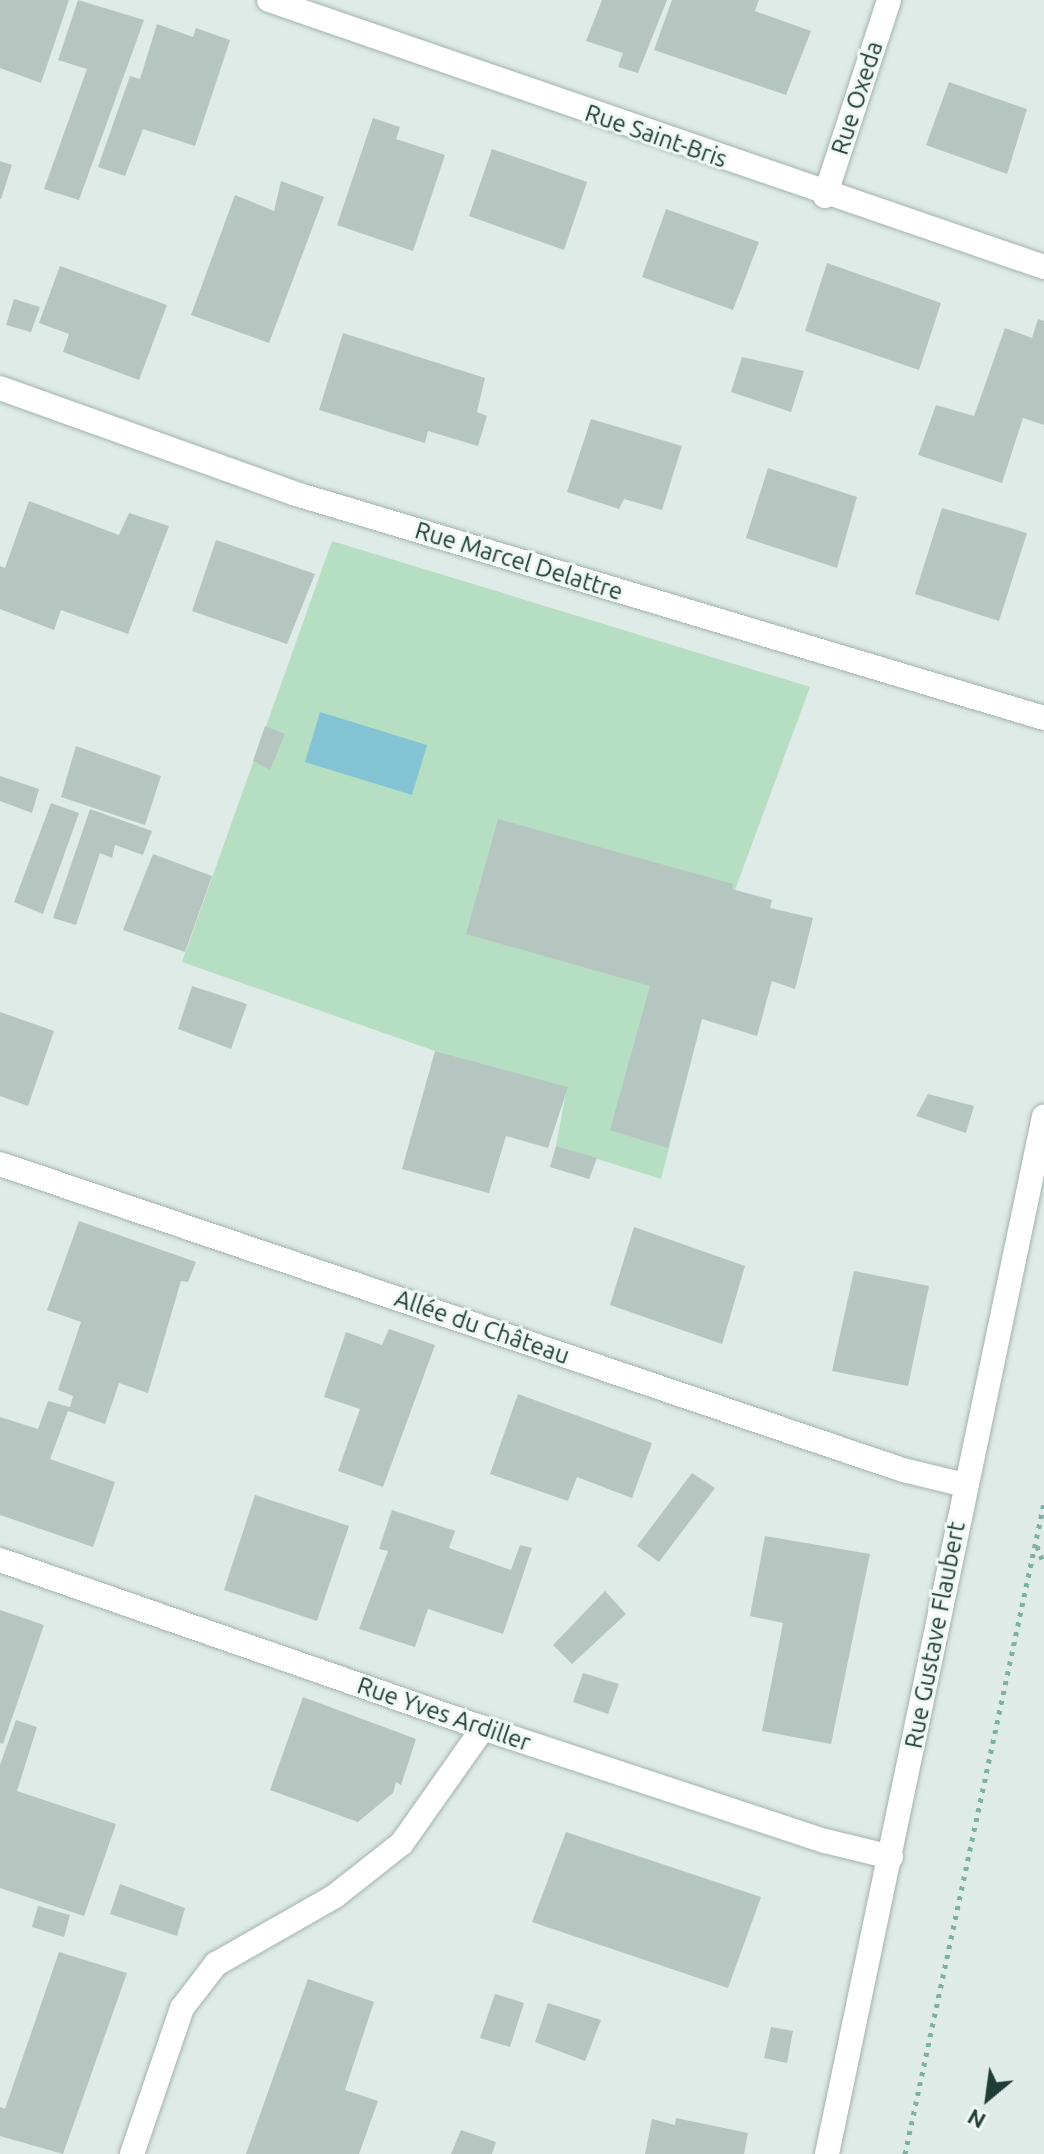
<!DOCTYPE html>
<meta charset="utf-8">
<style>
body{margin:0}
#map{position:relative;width:1044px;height:2154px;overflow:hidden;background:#dfebe6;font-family:Ubuntu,sans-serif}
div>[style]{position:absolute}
.green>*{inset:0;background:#b6dec3}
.water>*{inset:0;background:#83c3d4}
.building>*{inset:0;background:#b4c6bf}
.path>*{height:5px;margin-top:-2.5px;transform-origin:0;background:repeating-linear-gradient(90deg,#7db1a3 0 4px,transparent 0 10px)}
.roads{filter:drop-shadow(0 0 2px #a2b3ad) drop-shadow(0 0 2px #a2b3ad)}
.street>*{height:24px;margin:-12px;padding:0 12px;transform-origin:12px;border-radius:12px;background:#fff}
span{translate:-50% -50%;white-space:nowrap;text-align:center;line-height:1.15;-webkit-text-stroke:6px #eff8f4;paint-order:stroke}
.street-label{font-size:24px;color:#1f3c35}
.north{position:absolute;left:948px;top:2058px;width:80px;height:80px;-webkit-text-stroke:6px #eff8f4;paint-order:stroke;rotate:209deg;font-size:22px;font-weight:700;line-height:32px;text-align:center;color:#1f3c35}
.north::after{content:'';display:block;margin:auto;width:28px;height:36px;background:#1f3c35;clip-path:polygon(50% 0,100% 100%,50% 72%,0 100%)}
</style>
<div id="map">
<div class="green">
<i style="clip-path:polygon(332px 541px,810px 687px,735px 890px,661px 1179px,556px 1146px,567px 1087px,435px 1051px,182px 962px)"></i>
</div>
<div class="water">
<i style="clip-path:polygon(320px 712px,427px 745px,412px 795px,305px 762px)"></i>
</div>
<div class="building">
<i style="clip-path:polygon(0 0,69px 0,41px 83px,0 68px)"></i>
<i style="clip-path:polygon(78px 0,144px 20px,79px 200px,44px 189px,87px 69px,58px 60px)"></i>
<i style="clip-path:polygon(602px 0,667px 0,638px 73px,618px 67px,623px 53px,586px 41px)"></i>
<i style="clip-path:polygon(672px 0,759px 0,755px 11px,811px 31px,786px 95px,654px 50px)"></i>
<i style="clip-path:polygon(157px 24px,193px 37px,196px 28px,230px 40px,195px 146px,143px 129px,125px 176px,98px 167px,130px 76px,140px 79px)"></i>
<i style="clip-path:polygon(949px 82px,1027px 109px,1007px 174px,926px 145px)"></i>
<i style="clip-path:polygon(373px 118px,400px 127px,396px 139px,445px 155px,413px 251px,337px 225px)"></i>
<i style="clip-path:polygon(492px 149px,587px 182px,564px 250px,469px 216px)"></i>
<i style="clip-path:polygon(0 161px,12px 165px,1px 199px,0 199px)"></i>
<i style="clip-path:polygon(281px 181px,324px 197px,269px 343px,191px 315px,235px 195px,274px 211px)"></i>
<i style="clip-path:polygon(666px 209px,759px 242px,733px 310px,642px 277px)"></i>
<i style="clip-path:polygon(827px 263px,941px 303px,919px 370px,805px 331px)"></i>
<i style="clip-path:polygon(60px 266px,167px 305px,139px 380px,63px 352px,69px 334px,39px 323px)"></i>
<i style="clip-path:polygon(14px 299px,40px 307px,31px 332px,6px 325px)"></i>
<i style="clip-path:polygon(1038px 319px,1044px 321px,1044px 425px,1023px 418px,1002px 483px,918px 455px,936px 405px,974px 416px,1005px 328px,1032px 338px)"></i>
<i style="clip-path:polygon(343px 333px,485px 378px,477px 412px,487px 416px,478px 446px,428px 431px,425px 443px,319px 410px)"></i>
<i style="clip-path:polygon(742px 357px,804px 371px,791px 412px,731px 392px)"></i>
<i style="clip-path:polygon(591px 419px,682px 446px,662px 510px,624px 499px,619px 509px,567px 492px)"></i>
<i style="clip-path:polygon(768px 468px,857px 497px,837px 568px,746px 538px)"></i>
<i style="clip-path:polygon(29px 501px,119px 535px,129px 513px,169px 526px,128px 634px,61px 610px,54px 630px,0 609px,0 566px,5px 568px)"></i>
<i style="clip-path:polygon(942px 508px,1027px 533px,999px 621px,915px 594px)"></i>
<i style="clip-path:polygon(216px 540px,315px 574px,287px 644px,192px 611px)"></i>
<i style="clip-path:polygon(265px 726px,285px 734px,270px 770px,253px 761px)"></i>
<i style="clip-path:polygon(76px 746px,161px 776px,145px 825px,61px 797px)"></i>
<i style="clip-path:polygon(0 776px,39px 789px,32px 813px,0 801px)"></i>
<i style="clip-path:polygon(51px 803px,79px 813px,43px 914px,14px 902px)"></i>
<i style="clip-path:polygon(90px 809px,152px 831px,143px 855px,115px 845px,112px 858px,100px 853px,76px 925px,53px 918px)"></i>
<i style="clip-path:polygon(498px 819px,733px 884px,732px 889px,772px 900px,770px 908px,813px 918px,795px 989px,772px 981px,757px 1036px,702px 1019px,668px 1148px,610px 1130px,650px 986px,466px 934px)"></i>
<i style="clip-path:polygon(153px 854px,212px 876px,185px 952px,123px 930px)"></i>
<i style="clip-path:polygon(192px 986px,247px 1004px,231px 1049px,178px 1029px)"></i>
<i style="clip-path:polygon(0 1012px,54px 1031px,28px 1106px,0 1096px)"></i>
<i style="clip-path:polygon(435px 1051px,568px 1087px,548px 1148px,506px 1136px,489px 1193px,402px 1169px)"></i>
<i style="clip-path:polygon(928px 1094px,974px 1106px,966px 1133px,916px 1116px)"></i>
<i style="clip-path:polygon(556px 1146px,597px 1158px,589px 1179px,550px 1167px)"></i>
<i style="clip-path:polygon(79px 1221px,196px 1262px,188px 1282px,181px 1281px,148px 1393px,119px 1383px,105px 1424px,68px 1411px,50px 1459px,115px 1482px,93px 1547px,0 1515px,0 1417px,38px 1429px,48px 1401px,70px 1407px,73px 1396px,58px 1390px,81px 1322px,47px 1310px)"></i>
<i style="clip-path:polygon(634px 1227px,745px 1266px,722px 1344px,610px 1305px)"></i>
<i style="clip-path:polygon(854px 1271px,929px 1286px,908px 1386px,832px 1371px)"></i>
<i style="clip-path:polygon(389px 1329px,435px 1345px,383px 1487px,338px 1471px,360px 1409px,324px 1397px,346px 1332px,382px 1345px)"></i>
<i style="clip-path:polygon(518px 1394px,652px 1443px,632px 1498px,577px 1477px,568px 1501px,490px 1474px)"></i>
<i style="clip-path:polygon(692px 1473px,715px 1488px,659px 1562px,637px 1546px)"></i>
<i style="clip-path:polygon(255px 1495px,349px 1526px,317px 1621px,224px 1590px)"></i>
<i style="clip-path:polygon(392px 1510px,455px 1531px,449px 1548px,511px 1570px,520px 1545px,532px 1548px,503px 1634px,428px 1609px,415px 1647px,359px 1629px,388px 1551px,379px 1549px)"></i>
<i style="clip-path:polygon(765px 1536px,870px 1554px,831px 1744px,762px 1731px,783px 1623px,750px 1616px)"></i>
<i style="clip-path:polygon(605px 1591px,626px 1614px,572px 1664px,553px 1645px)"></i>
<i style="clip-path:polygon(0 1610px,44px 1625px,3px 1744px,0 1743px)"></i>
<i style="clip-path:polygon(583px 1673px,619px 1684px,608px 1714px,573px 1702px)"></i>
<i style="clip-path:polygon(303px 1697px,416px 1739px,401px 1785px,396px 1782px,393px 1793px,358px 1822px,270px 1790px)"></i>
<i style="clip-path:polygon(16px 1720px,37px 1727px,17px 1791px,116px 1824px,84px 1916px,0 1888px,0 1765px)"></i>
<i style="clip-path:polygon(566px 1832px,761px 1897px,728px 1988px,532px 1922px)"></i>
<i style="clip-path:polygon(120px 1884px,185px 1908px,177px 1936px,110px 1914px)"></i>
<i style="clip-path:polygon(38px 1906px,70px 1915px,64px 1937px,32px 1927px)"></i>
<i style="clip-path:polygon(59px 1952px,127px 1973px,63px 2154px,0 2136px,0 2107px,5px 2109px)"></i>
<i style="clip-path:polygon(308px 1979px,374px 2002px,345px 2090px,378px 2101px,359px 2154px,246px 2154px)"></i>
<i style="clip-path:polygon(495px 1994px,524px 2003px,510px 2047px,480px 2038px)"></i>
<i style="clip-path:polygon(548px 2003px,601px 2020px,585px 2061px,535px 2042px)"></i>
<i style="clip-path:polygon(771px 2027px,793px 2031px,787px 2063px,764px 2058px)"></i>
<i style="clip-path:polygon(676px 2118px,748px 2133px,744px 2154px,645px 2154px,652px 2119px,675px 2125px)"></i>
<i style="clip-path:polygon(461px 2130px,496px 2142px,492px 2154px,451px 2154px)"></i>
</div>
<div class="path">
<i style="left:1037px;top:1546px;width:19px;rotate:69deg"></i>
<i style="left:905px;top:2154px;width:666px;rotate:-77.95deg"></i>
</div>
<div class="roads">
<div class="street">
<i style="left:269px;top:0;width:820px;rotate:19.01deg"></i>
<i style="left:825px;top:196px;width:206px;rotate:-71.9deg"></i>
<i style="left:0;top:388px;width:314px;rotate:19.7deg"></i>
<i style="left:296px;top:494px;width:781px;rotate:16.67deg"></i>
<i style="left:0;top:1164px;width:953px;rotate:18.72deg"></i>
<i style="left:903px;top:1470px;width:64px;rotate:13.6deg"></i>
<i style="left:0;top:1560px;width:511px;rotate:19.18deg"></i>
<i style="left:483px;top:1728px;width:360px;rotate:18.3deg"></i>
<i style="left:825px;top:1841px;width:68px;rotate:13.6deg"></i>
<i style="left:132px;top:2154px;width:154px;rotate:-71.1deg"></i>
<i style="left:182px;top:2008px;width:56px;rotate:-52.3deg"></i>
<i style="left:216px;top:1964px;width:137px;rotate:-29.7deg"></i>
<i style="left:335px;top:1896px;width:85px;rotate:-38.3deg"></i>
<i style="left:402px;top:1843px;width:141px;rotate:-54.8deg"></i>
<i style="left:827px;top:2154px;width:1060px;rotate:-78.19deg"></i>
</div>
</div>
<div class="street-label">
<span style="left:857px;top:98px;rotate:-72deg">Rue Oxeda</span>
<span style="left:656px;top:136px;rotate:19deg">Rue Saint-Bris</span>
<span style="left:519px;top:561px;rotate:17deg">Rue Marcel Delattre</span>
<span style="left:482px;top:1327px;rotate:19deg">Allée du Château</span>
<span style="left:935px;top:1635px;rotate:-79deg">Rue Gustave Flaubert</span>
<span style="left:444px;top:1714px;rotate:19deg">Rue Yves Ardiller</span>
</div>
<div class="north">N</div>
</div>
